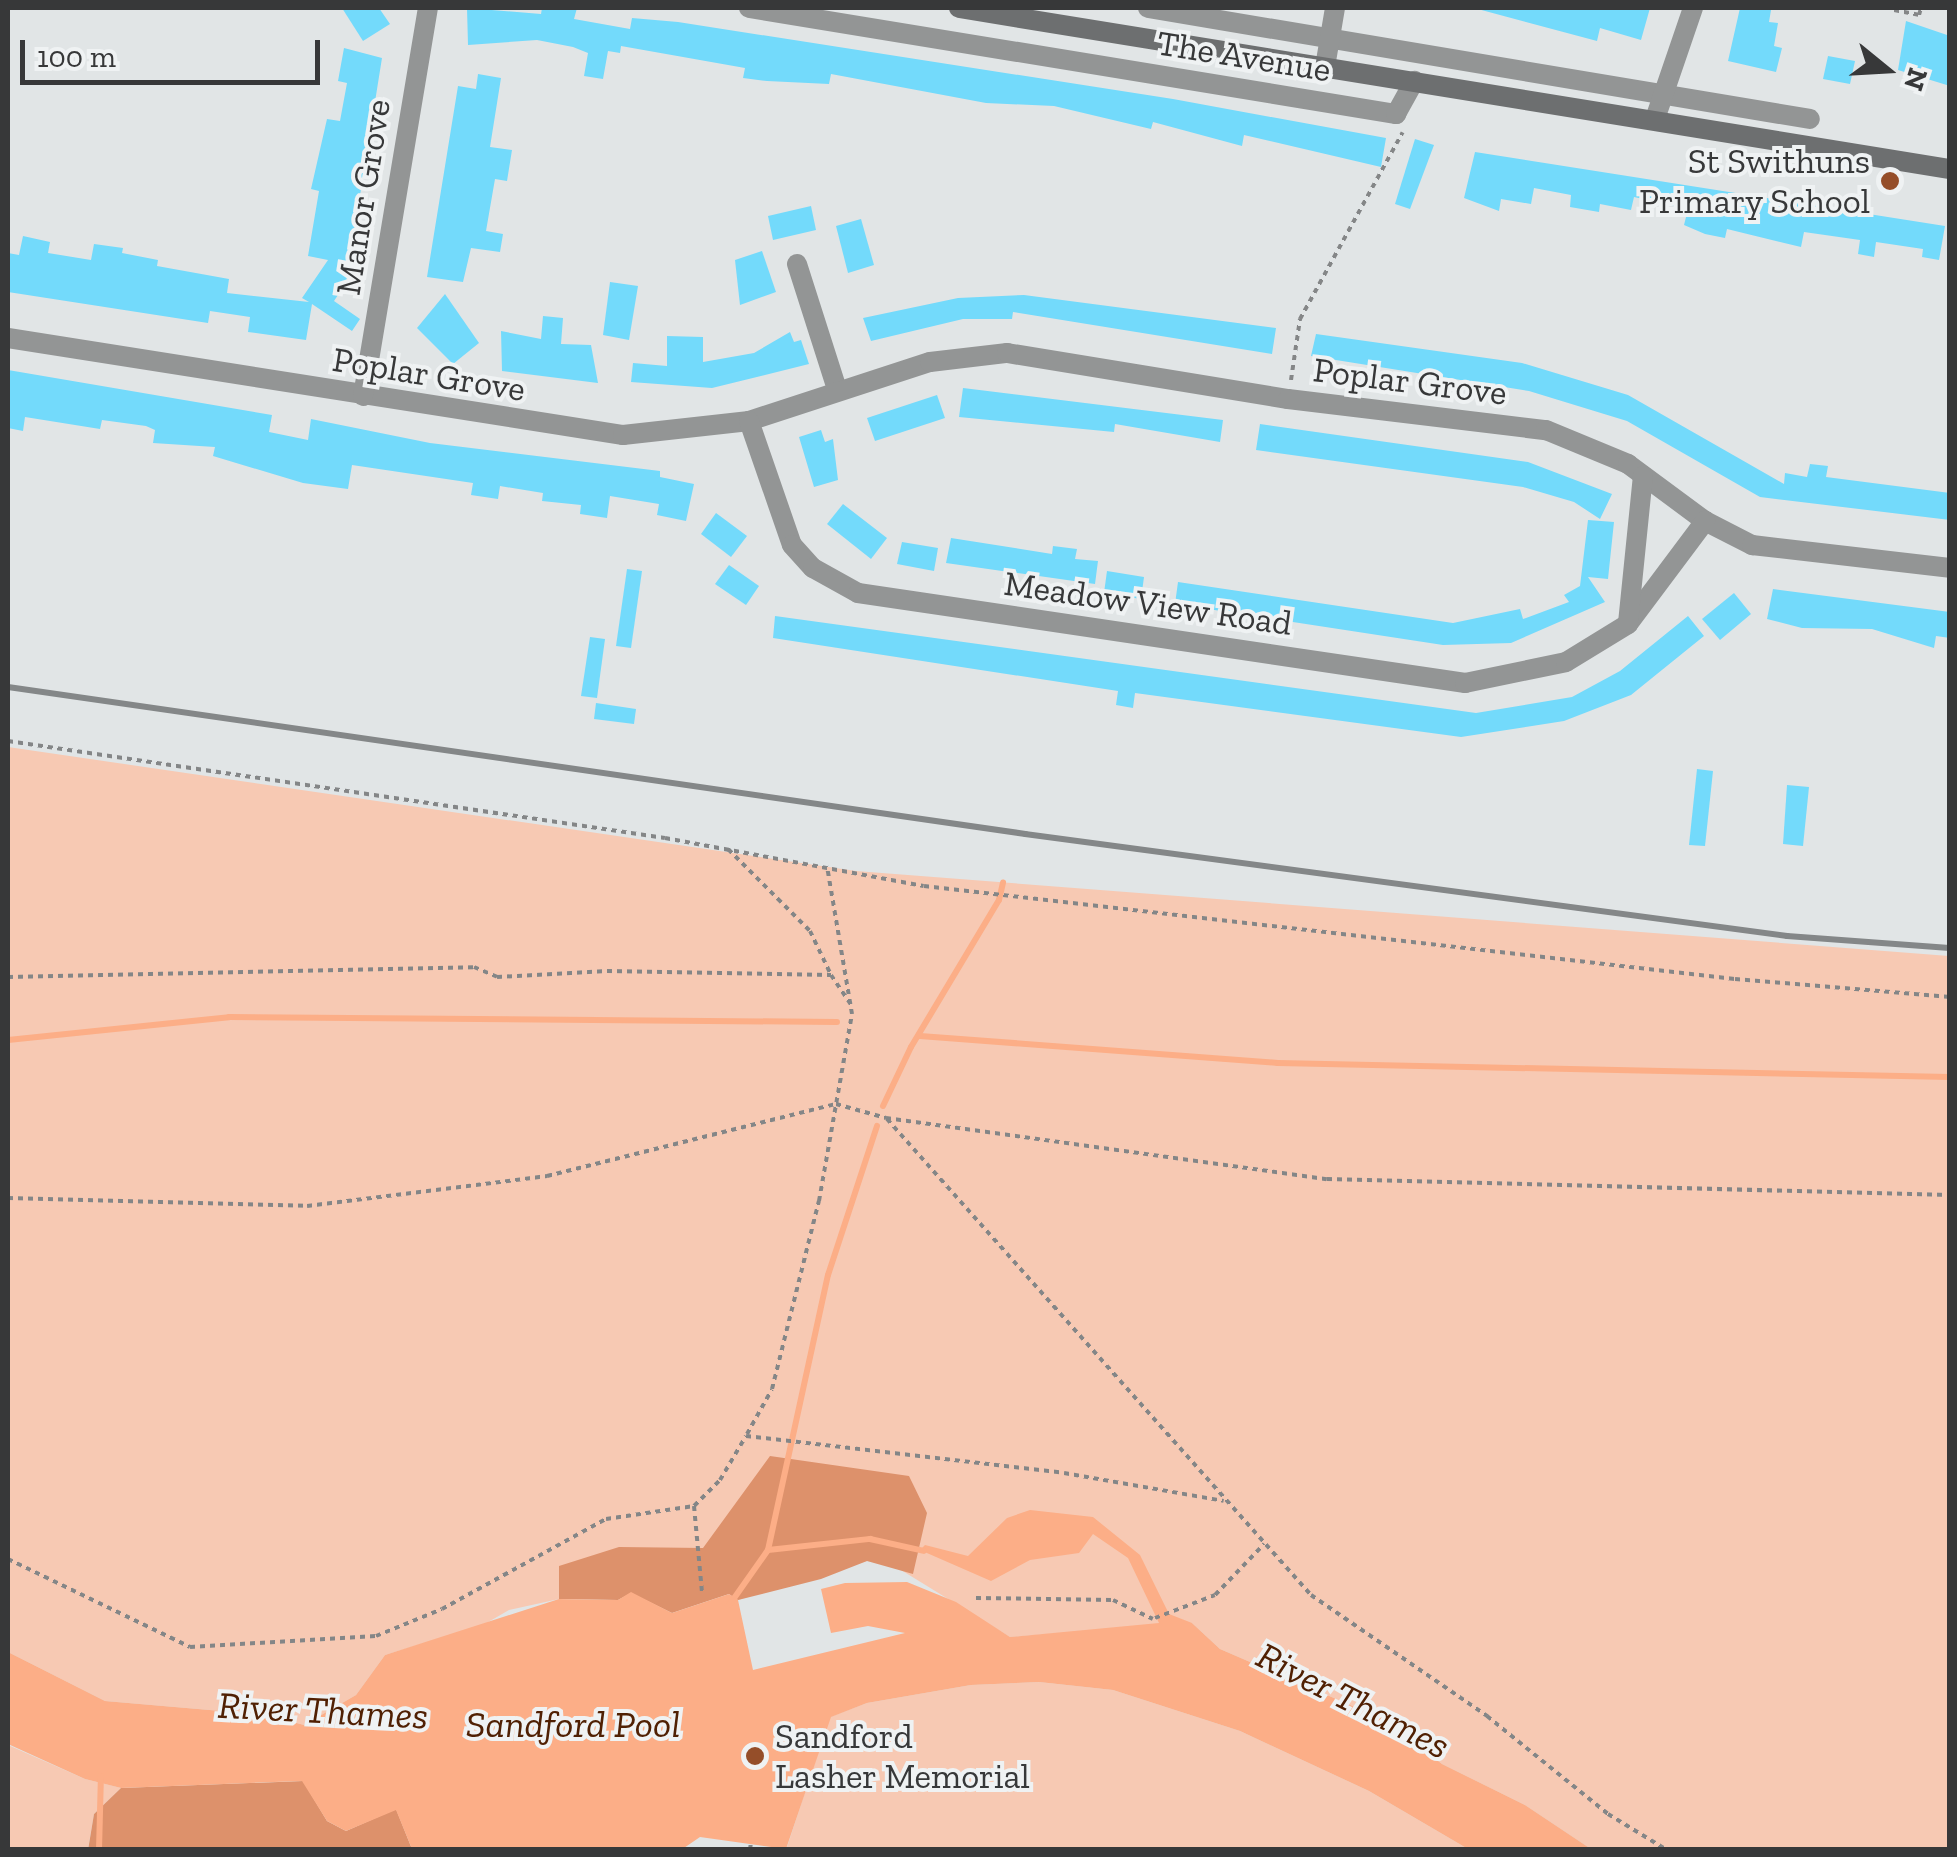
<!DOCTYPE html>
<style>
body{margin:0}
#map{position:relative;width:1957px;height:1857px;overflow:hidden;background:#e1e5e6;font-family:"Zilla Slab",serif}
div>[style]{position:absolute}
.green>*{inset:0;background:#f7c9b3}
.forest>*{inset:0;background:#dd916b}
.water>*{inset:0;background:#fcae87}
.stream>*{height:6px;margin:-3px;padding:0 3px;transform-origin:3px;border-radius:3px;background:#fcae87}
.building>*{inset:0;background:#73dafb}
.path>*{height:4px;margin-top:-2px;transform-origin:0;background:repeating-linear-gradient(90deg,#848687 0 5px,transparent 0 10px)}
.street>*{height:20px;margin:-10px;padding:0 10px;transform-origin:10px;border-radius:10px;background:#939595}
.secondary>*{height:20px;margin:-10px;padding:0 10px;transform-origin:10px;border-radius:10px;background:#6d6f70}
.rail>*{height:6px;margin:-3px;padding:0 3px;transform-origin:3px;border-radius:3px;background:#848788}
.dots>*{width:28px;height:28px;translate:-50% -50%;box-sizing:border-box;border:5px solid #eff2f3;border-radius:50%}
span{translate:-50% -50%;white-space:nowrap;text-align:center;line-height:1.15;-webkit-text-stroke:8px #eff2f3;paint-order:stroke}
.street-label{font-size:35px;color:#373839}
.poi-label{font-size:35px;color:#373839}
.right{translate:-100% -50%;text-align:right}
.left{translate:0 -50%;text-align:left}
.water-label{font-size:38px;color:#502003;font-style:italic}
.frame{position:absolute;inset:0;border:10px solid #373839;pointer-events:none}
.north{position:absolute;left:1837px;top:20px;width:100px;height:100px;-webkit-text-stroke:8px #eff2f3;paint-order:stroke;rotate:108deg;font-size:28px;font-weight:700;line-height:40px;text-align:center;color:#373839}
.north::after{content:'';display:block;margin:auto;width:35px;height:45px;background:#373839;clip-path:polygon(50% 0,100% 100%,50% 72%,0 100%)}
.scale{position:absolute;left:20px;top:40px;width:300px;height:45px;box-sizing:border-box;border:5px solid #373839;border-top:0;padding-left:12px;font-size:30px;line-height:35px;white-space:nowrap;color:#373839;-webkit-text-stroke:8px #eff2f3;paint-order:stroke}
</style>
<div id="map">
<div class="green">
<i style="clip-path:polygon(8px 747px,856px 871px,1949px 956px,1949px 1849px,1591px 1849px,1525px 1805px,1442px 1764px,1385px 1720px,1220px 1649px,1192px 1623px,1010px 1637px,888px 1562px,867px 1561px,738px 1600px,729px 1594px,559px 1599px,509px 1610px,483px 1625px,385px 1655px,356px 1695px,304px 1725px,267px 1715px,105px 1701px,8px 1652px)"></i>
<i style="clip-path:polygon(1039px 1682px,1113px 1690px,1240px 1731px,1369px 1791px,1468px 1849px,786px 1850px,830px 1717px,867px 1703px,971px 1685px)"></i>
<i style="clip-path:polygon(8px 1745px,85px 1779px,121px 1788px,94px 1814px,88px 1849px,8px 1849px)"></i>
</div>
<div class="forest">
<i style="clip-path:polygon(770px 1456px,909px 1476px,927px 1513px,913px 1574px,867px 1561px,821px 1579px,738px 1600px,729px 1594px,672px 1613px,631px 1593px,618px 1600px,559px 1599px,559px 1566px,619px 1547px,703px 1548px)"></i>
<i style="clip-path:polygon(303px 1781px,327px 1821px,346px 1831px,396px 1809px,412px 1849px,88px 1850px,94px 1814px,121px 1788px)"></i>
</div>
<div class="water">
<i style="clip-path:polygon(1030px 1510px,1093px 1517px,1140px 1555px,1169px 1614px,1192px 1623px,1220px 1649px,1385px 1720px,1442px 1764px,1525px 1805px,1591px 1849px,1468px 1849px,1369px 1791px,1240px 1731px,1113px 1690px,1039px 1682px,971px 1685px,867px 1703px,831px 1717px,786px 1849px,700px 1837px,681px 1850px,412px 1849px,396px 1810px,346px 1831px,327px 1821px,302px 1781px,121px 1788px,85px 1779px,8px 1744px,8px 1652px,105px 1701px,267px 1715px,304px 1725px,356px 1695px,385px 1655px,559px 1599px,618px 1600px,631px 1592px,672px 1613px,729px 1594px,738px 1600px,753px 1670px,905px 1633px,868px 1626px,831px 1633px,821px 1589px,845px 1583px,907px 1582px,956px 1602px,1010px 1637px,1159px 1623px,1128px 1558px,1093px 1534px,1079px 1553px,1030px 1560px,991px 1581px,920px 1550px,925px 1545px,968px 1556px,1007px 1518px)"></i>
</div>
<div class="stream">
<i style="left:920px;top:1036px;width:359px;rotate:4.3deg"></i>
<i style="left:1278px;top:1063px;width:672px;rotate:1.19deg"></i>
<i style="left:8px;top:1040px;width:222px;rotate:-5.9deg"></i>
<i style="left:229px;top:1017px;width:608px;rotate:0.47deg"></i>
<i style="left:883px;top:1106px;width:65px;rotate:-64.6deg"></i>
<i style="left:911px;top:1047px;width:171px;rotate:-59.1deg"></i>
<i style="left:999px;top:900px;width:18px;rotate:-77deg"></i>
<i style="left:768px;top:1550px;width:103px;rotate:-6.2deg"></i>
<i style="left:870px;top:1539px;width:55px;rotate:12.5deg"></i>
<i style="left:730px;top:1604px;width:66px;rotate:-54.9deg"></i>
<i style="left:768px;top:1550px;width:281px;rotate:-77.7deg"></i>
<i style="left:828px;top:1275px;width:157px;rotate:-71.8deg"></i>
<i style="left:99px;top:1850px;width:74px;rotate:-88.5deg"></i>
</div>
<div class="building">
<i style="clip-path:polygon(342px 8px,379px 8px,390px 24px,363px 41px)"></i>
<i style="clip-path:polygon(467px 8px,541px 14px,542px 8px,577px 8px,574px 19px,630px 29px,632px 18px,678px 22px,1173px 99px,1386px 138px,1381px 167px,1244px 135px,1242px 146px,1153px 122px,1151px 129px,1054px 106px,986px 103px,831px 74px,829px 84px,767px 81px,743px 78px,745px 68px,621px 46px,620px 53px,608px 51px,603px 79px,584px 76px,588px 53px,573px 47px,537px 40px,468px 45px)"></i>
<i style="clip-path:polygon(1474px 8px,1650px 8px,1641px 40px,1600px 28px,1597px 41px)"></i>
<i style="clip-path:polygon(1740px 8px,1771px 10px,1769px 22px,1778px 23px,1774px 46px,1782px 48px,1776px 72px,1728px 61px)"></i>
<i style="clip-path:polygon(1906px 21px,1950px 36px,1950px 86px,1898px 70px)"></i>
<i style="clip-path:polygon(344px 48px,382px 58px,346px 283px,334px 301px,360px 319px,352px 331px,312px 304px,306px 340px,248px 332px,250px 317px,210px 311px,208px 323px,8px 292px,8px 253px,19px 255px,23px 236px,50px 242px,48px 253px,91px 260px,94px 244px,123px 248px,122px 253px,158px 260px,157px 266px,229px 279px,227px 293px,309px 302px,302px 298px,328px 260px,308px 256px,319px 191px,311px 189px,327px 119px,340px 121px,347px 83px,338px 81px)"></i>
<i style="clip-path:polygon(1828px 56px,1855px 61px,1850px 84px,1823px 79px)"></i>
<i style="clip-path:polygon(478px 74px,501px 78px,490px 147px,512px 150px,507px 181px,495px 179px,486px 231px,503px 234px,500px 252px,471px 248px,463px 282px,427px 277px,458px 86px,476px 89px)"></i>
<i style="clip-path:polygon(1415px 139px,1434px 145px,1410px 209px,1395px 204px)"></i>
<i style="clip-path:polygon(1475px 152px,1945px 226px,1939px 260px,1922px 257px,1923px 249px,1876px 242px,1874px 257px,1858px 254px,1860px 240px,1804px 232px,1801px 247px,1727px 229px,1725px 238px,1705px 234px,1684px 225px,1688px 209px,1634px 197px,1631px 210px,1600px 204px,1599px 212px,1570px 207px,1571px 195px,1534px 188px,1531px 204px,1501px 199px,1499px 211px,1464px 198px)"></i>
<i style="clip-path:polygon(811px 206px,816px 230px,773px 240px,768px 216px)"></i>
<i style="clip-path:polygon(861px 219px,874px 265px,848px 273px,836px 226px)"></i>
<i style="clip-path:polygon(762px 251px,776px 292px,740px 305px,735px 260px)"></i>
<i style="clip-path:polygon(610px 282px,638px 286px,629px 340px,603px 335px)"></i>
<i style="clip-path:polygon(445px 294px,479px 343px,453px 364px,417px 328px)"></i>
<i style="clip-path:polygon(1024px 295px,1276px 328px,1272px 354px,1013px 312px,1012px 319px,963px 319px,871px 341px,863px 318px,958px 298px)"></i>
<i style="clip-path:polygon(543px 316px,563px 318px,561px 344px,591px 345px,598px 383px,502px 371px,501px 331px,541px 339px)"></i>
<i style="clip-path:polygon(790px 332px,794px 342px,801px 340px,809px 364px,712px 388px,631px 382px,633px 363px,667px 366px,667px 336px,703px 337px,703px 362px,754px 353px)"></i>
<i style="clip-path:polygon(1316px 334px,1522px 363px,1628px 395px,1784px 484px,1785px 473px,1807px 477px,1810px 464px,1828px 466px,1826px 477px,1950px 493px,1950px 520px,1760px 497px,1627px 421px,1529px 391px,1311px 356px)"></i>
<i style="clip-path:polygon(8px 370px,272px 415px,269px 432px,308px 440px,311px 419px,430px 443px,660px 471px,660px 477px,694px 484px,686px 521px,657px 515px,659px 504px,610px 496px,607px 518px,580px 514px,581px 505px,542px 501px,543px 493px,500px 486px,498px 499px,471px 495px,473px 483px,352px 465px,348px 489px,303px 483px,213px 456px,215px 447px,153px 443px,155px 430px,146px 426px,102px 420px,100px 429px,25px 417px,23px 431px,8px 428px)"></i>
<i style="clip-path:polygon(963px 388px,1223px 420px,1220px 442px,1115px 424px,1114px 432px,959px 417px)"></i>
<i style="clip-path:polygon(937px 395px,945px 418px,875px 441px,867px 418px)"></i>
<i style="clip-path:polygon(1260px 424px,1528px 462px,1612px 494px,1600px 519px,1574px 502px,1523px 487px,1256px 450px)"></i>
<i style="clip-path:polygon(821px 430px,825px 442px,833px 439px,838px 480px,814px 487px,799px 437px)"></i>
<i style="clip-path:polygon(843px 504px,887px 538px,871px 559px,827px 524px)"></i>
<i style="clip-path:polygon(716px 513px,747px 536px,731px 557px,701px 534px)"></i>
<i style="clip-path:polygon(1588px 520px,1614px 522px,1608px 579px,1588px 577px,1605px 602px,1511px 643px,1443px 645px,1175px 604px,1178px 582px,1453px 623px,1520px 609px,1523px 619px,1569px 602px,1564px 595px,1580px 586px)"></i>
<i style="clip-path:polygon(951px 538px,1052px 554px,1053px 546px,1077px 549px,1075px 559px,1098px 561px,1095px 584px,946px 563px)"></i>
<i style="clip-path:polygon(902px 542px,938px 548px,934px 571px,897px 564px)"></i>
<i style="clip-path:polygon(729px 565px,759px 586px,746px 605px,715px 584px)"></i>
<i style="clip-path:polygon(627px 569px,642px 571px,631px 648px,616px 646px)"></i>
<i style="clip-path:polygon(1107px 571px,1144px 577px,1141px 599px,1104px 593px)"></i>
<i style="clip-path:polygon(1773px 589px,1950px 612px,1950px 638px,1936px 636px,1934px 648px,1872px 629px,1802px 628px,1767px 619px)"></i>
<i style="clip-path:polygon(1734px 593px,1751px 614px,1720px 640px,1702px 619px)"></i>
<i style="clip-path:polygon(775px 616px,1476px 713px,1572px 697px,1620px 671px,1688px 616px,1704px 636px,1631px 695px,1564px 721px,1461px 737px,1135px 693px,1133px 708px,1116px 705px,1118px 691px,773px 638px)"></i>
<i style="clip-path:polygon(590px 637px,605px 639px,597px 698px,581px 696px)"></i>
<i style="clip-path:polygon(596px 703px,636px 709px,634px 724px,594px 719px)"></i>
<i style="clip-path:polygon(1697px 769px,1713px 771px,1705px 846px,1689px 845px)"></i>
<i style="clip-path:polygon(1787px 785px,1809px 787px,1803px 846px,1783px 844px)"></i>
</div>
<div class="path">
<i style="left:1894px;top:10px;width:25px;rotate:11deg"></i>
<i style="left:1919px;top:15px;width:7px;rotate:-74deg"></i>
<i style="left:1291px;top:380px;width:62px;rotate:-81.6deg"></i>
<i style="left:1300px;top:319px;width:213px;rotate:-61.2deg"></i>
<i style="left:8px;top:741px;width:664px;rotate:8.4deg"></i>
<i style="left:665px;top:838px;width:263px;rotate:10.5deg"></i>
<i style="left:924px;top:886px;width:816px;rotate:6.54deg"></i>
<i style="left:1735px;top:979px;width:216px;rotate:4.8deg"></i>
<i style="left:728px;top:849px;width:116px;rotate:45deg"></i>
<i style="left:810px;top:931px;width:49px;rotate:64.5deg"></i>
<i style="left:8px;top:977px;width:466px;rotate:-1.2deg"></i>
<i style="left:474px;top:967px;width:25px;rotate:23deg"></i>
<i style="left:497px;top:977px;width:110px;rotate:-3.1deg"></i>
<i style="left:607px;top:971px;width:224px;rotate:1deg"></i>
<i style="left:831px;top:975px;width:37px;rotate:56deg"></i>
<i style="left:887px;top:1119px;width:637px;rotate:48.31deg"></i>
<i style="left:1311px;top:1595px;width:214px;rotate:34.5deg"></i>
<i style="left:1487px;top:1716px;width:156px;rotate:39deg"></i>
<i style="left:1608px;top:1814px;width:69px;rotate:31.4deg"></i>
<i style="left:8px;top:1198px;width:299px;rotate:1.5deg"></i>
<i style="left:307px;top:1206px;width:242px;rotate:-7.1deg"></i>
<i style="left:547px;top:1176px;width:298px;rotate:-14deg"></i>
<i style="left:836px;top:1104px;width:52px;rotate:15.6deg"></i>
<i style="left:886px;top:1118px;width:445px;rotate:7.9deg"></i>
<i style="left:1327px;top:1179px;width:623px;rotate:1.47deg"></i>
<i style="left:747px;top:1434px;width:51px;rotate:-60.9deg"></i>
<i style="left:772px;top:1389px;width:194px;rotate:-76deg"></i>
<i style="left:819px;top:1201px;width:190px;rotate:-80deg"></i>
<i style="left:852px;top:1014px;width:150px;rotate:-99.6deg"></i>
<i style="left:694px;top:1506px;width:86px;rotate:84.7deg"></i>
<i style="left:8px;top:1559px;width:202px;rotate:25.8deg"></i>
<i style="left:190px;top:1647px;width:186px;rotate:-3.4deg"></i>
<i style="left:376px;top:1636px;width:71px;rotate:-22.2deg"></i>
<i style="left:442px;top:1609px;width:187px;rotate:-28.8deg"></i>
<i style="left:606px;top:1519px;width:89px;rotate:-8.4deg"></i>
<i style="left:694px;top:1506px;width:37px;rotate:-45deg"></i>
<i style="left:720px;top:1480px;width:51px;rotate:-59.4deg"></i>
<i style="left:746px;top:1436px;width:320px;rotate:6.6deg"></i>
<i style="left:1064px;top:1473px;width:162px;rotate:9.9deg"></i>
<i style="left:976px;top:1598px;width:137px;rotate:0.8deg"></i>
<i style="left:1113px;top:1600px;width:44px;rotate:25.4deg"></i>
<i style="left:1155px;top:1618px;width:64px;rotate:-21deg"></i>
<i style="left:1215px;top:1595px;width:71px;rotate:-46.1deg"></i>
<i style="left:750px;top:1850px;width:8px;rotate:-83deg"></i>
</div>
<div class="street">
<i style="left:749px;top:8px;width:656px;rotate:9.3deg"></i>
<i style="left:1396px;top:114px;width:38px;rotate:-61deg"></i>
<i style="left:1148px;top:8px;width:671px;rotate:9.52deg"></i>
<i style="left:1325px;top:67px;width:60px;rotate:-80.4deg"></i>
<i style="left:1655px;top:119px;width:117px;rotate:-71.1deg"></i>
<i style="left:797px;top:264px;width:131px;rotate:72.3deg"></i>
<i style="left:8px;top:338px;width:623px;rotate:8.96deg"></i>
<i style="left:623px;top:435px;width:127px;rotate:-6.3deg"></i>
<i style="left:749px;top:421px;width:190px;rotate:-18.1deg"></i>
<i style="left:930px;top:362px;width:78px;rotate:-6.7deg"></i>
<i style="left:1007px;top:353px;width:285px;rotate:9.3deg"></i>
<i style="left:1288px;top:399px;width:260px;rotate:6.9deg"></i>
<i style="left:1546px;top:430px;width:89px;rotate:22.5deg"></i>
<i style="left:1628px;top:464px;width:96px;rotate:36.5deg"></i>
<i style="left:1705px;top:521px;width:53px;rotate:27.1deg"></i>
<i style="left:1752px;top:545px;width:199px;rotate:6.6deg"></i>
<i style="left:363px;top:396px;width:393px;rotate:-80.5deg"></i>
<i style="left:749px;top:421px;width:131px;rotate:70.9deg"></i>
<i style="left:792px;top:545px;width:31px;rotate:48deg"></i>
<i style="left:813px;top:568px;width:51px;rotate:29.1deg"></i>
<i style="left:858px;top:593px;width:614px;rotate:8.43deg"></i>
<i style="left:1465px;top:683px;width:103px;rotate:-11.7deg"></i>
<i style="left:1566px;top:662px;width:73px;rotate:-31.5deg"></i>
<i style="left:1628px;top:624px;width:129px;rotate:-53.2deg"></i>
<i style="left:1628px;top:623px;width:148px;rotate:-84.2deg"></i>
</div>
<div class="secondary">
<i style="left:959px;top:8px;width:1004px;rotate:9.23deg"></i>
</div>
<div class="rail">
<i style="left:8px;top:687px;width:1028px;rotate:8.22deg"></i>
<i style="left:1025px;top:834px;width:769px;rotate:7.62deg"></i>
<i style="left:1787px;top:936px;width:163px;rotate:4.2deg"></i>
</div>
<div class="dots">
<i style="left:1890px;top:181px;background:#954e29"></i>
<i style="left:755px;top:1756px;background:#954e29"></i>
</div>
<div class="street-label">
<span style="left:1244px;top:56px;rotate:9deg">The Avenue</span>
<span style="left:363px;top:197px;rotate:-81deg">Manor Grove</span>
<span style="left:429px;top:374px;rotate:9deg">Poplar Grove</span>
<span style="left:1410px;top:381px;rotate:7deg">Poplar Grove</span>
<span style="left:1148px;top:603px;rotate:8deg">Meadow View Road</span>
</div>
<div class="poi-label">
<span class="right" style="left:1870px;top:181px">St Swithuns<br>Primary School</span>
<span class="left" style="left:775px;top:1756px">Sandford<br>Lasher Memorial</span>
</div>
<div class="water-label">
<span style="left:1353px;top:1701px;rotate:27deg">River Thames</span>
<span style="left:323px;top:1711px;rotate:3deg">River Thames</span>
<span style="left:573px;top:1725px">Sandford Pool</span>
</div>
<div class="frame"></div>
<div class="north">N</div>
<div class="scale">100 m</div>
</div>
